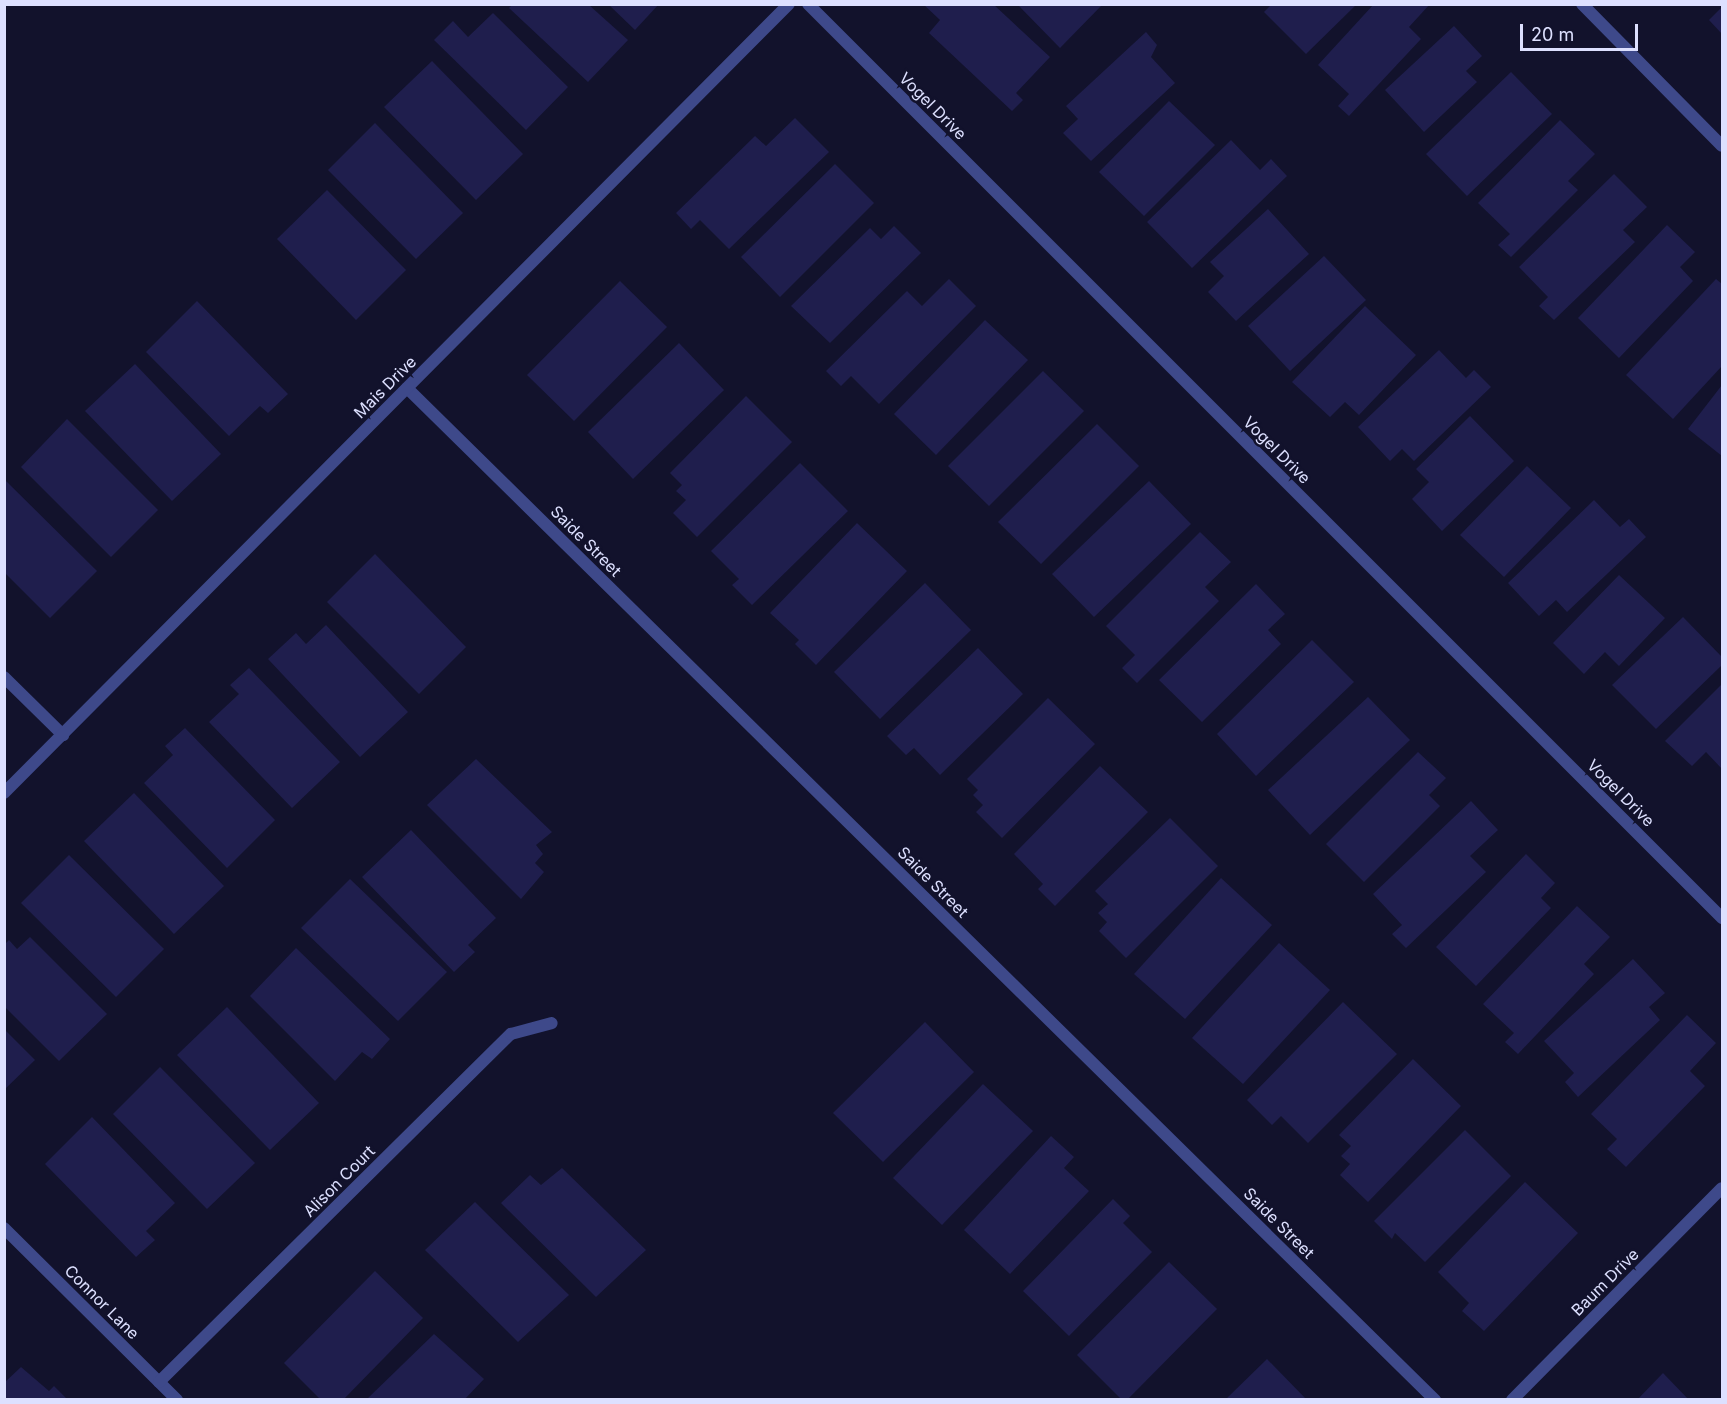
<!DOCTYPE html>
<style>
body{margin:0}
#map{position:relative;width:1727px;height:1404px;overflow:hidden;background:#12122c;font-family:Inter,sans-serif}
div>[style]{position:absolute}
.building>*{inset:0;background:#1f1e4d}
.street>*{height:12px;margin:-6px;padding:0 6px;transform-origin:6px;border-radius:6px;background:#3e498a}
span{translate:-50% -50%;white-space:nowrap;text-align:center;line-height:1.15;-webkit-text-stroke:5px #12122c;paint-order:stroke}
.street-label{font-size:16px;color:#dde0ff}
.frame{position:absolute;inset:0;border:6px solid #dde0ff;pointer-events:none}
.scale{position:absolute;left:1520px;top:24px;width:118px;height:27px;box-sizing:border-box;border:3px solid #dde0ff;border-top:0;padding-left:8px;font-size:18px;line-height:21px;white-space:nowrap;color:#dde0ff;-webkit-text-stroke:4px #12122c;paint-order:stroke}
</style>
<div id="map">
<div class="building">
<i style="clip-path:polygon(608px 4px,659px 4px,635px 30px)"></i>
<i style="clip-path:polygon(923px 4px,993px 4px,1050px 57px,1016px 93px,1023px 100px,1012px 111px,929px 33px,940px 20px)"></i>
<i style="clip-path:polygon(1017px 4px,1103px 4px,1060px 48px)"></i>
<i style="clip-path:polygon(1272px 4px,1357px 4px,1306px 54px,1264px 12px)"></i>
<i style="clip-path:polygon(1374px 4px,1430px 4px,1409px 27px,1421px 39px,1349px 116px,1338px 106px,1349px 94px,1318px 65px)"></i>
<i style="clip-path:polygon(512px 5px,589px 5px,628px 40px,588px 82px,509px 8px)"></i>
<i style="clip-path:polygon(1722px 7px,1722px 34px,1709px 20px)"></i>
<i style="clip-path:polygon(493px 13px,568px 87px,526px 130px,434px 40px,453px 21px,468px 37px)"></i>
<i style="clip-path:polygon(1454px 26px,1482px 56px,1466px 71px,1477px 82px,1424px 132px,1385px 90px)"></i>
<i style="clip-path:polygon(1146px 32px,1157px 45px,1151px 57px,1175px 83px,1091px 161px,1063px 133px,1078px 119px,1066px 106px)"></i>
<i style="clip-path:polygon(432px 61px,523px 154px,476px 200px,384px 107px)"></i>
<i style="clip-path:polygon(1511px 72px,1552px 114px,1467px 196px,1426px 154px)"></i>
<i style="clip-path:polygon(1169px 101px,1215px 145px,1144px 216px,1099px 172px)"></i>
<i style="clip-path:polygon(795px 118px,829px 152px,729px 249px,700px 220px,691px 229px,676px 213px,755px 136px,766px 146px)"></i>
<i style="clip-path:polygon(1560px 120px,1595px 154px,1568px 181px,1578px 190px,1511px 257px,1498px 245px,1510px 234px,1478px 203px)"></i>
<i style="clip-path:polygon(375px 123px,463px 213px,416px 259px,328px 170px)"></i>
<i style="clip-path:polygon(1231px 140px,1260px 170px,1271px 159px,1287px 176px,1192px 268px,1147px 222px)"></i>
<i style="clip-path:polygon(835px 164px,874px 203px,780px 297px,741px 257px)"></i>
<i style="clip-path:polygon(1614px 174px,1647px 207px,1623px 230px,1635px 242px,1554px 320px,1539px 306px,1548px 297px,1519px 267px)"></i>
<i style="clip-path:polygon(327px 190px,406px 270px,356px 320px,277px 239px)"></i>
<i style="clip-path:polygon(1268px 209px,1309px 254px,1236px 321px,1208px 292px,1224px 276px,1210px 262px)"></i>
<i style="clip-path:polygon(1667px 225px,1695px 252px,1680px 267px,1693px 281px,1619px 358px,1578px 318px)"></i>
<i style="clip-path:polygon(894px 226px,921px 253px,830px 343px,791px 306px,870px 228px,881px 239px)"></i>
<i style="clip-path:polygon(1324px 256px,1366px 300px,1290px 371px,1248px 326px)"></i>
<i style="clip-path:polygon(949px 279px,976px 306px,879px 404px,851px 376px,841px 386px,826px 371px,907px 291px,922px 306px)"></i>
<i style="clip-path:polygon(1716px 279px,1722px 284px,1722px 366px,1673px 419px,1626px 375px)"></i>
<i style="clip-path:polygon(620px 281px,667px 327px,574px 421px,527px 375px)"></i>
<i style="clip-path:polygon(197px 301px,288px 394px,268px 413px,260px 406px,229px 436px,146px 352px)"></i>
<i style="clip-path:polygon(1365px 306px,1416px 355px,1359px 415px,1345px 402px,1330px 417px,1292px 382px)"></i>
<i style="clip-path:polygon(985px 320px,1028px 360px,936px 455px,894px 414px)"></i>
<i style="clip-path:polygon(679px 343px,724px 390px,633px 479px,588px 432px)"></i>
<i style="clip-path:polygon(1439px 350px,1466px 378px,1474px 370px,1491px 387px,1414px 461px,1402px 449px,1390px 461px,1358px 427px)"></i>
<i style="clip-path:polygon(135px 364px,221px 454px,172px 501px,85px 411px)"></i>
<i style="clip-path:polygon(1043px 371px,1084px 411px,989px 506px,948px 466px)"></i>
<i style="clip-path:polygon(1722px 385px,1722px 456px,1688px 429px)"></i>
<i style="clip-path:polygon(746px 396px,792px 442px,697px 537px,673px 513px,686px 500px,676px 491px,682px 485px,670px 473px)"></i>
<i style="clip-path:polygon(1470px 416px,1514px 461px,1442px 531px,1412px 499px,1429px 482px,1416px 469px)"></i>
<i style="clip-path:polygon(67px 419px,158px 510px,111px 557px,21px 467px)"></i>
<i style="clip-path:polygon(1097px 424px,1139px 466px,1041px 564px,998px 522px)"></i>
<i style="clip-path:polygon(800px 463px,848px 511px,752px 605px,732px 585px,739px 579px,711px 551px)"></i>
<i style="clip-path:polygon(1527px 466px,1571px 508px,1504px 577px,1460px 535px)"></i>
<i style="clip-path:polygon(4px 479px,97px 571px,50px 618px,4px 572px)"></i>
<i style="clip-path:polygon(1149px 481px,1191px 524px,1094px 617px,1052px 574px)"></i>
<i style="clip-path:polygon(1594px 500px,1620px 527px,1629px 519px,1646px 537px,1567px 612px,1556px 600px,1539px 616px,1508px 583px)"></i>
<i style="clip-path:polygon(857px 523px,907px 571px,816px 665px,795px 644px,799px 640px,770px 613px)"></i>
<i style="clip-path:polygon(1200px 532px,1231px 562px,1205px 587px,1219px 601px,1137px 683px,1122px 668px,1135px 655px,1106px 626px)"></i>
<i style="clip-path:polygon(375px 554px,466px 647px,419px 694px,327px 602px)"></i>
<i style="clip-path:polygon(1619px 575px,1665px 618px,1619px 666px,1605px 652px,1584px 674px,1553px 643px)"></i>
<i style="clip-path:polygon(925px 583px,971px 630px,880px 719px,834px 672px)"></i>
<i style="clip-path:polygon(1256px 584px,1285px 614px,1268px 630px,1281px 644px,1202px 722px,1159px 680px)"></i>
<i style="clip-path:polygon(1683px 617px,1722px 657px,1722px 665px,1656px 729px,1612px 685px)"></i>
<i style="clip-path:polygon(326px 625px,408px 712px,360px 757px,268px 659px,296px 633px,306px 644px)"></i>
<i style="clip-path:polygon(1312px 640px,1354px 682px,1256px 776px,1217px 734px)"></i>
<i style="clip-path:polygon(978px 648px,1023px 694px,940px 775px,914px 748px,906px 755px,887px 736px)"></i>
<i style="clip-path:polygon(249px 668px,340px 762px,292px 808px,209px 722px,239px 694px,230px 685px)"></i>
<i style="clip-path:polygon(1722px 684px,1722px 769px,1706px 752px,1692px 766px,1665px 741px)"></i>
<i style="clip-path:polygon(1368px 697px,1410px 740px,1310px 835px,1268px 790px)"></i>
<i style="clip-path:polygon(1048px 698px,1095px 744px,1002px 838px,976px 812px,983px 805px,973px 795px,978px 790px,967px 779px)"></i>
<i style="clip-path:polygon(185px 728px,275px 820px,227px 868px,144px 783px,173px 755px,165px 746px)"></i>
<i style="clip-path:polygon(1418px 752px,1446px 778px,1429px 795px,1440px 806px,1364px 882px,1326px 844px)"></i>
<i style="clip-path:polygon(476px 759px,552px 832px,536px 845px,543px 854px,535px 863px,544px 872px,521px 899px,427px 805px)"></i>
<i style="clip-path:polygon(1100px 766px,1148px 812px,1055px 906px,1038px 889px,1043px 884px,1014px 854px)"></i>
<i style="clip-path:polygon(134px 793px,224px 886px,174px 934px,84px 841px)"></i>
<i style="clip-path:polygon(1471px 801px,1498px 830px,1470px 856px,1486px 872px,1406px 948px,1392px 934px,1402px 925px,1373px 894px)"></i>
<i style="clip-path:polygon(1170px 818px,1218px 866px,1126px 958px,1099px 931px,1107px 922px,1098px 913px,1108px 904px,1095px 891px)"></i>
<i style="clip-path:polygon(411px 830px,496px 918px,468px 945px,475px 952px,454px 972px,362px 877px)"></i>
<i style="clip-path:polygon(1526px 854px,1555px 883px,1541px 898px,1551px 908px,1476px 986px,1436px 947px)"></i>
<i style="clip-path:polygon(69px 855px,164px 949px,116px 997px,21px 903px)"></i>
<i style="clip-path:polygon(1221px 878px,1272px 925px,1185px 1019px,1134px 974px)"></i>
<i style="clip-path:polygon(350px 879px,447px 972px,398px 1021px,301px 928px)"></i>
<i style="clip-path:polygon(1577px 906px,1610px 937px,1584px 964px,1594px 974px,1518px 1054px,1505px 1042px,1514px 1033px,1483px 1004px)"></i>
<i style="clip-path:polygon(30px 937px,107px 1014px,59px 1061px,4px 1006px,4px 945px,9px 940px,17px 949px)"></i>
<i style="clip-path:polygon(1279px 943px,1330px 990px,1243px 1084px,1192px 1038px)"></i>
<i style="clip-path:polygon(296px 948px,390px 1039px,372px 1059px,362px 1052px,335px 1081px,250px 996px)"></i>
<i style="clip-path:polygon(1633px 959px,1665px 993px,1649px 1007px,1660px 1020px,1578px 1097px,1565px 1082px,1574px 1073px,1544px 1041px)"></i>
<i style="clip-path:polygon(1343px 1002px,1397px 1054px,1308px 1143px,1281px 1116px,1272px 1125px,1247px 1100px)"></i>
<i style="clip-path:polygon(227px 1007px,319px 1103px,270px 1150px,177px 1055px)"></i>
<i style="clip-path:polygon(1687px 1015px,1716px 1043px,1690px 1071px,1705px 1086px,1626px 1167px,1607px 1149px,1617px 1139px,1591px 1114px)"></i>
<i style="clip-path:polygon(925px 1022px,974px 1072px,883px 1162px,833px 1113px)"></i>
<i style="clip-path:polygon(4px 1029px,35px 1060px,4px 1090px)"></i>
<i style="clip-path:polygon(1413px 1059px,1461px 1106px,1368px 1202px,1340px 1175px,1350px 1164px,1341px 1156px,1351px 1146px,1339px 1135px)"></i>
<i style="clip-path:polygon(160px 1067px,255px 1163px,207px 1209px,113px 1114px)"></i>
<i style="clip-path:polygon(983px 1084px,1033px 1131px,942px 1225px,893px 1178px)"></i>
<i style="clip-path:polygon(92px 1117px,175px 1203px,146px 1231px,155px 1240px,136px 1257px,45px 1164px)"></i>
<i style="clip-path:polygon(1465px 1130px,1511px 1176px,1425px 1262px,1395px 1233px,1392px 1239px,1374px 1221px)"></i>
<i style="clip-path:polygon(1051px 1136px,1074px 1157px,1064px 1168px,1089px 1191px,1010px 1274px,964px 1230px)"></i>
<i style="clip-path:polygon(562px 1168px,646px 1250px,596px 1297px,501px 1203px,530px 1175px,541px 1185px)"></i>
<i style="clip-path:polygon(1525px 1182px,1578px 1233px,1484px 1331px,1462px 1311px,1469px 1303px,1438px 1272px)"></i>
<i style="clip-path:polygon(1113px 1199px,1130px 1216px,1123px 1223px,1152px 1252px,1069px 1336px,1023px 1291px)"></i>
<i style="clip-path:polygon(475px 1202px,569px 1295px,518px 1342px,425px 1250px)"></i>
<i style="clip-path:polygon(1169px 1262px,1217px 1309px,1127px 1400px,1122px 1400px,1077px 1355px)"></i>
<i style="clip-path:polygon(375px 1271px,423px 1318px,343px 1400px,321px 1400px,284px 1363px)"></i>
<i style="clip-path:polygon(434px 1334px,484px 1379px,464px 1400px,366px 1400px)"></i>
<i style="clip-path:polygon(1267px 1359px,1307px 1400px,1225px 1400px)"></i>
<i style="clip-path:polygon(21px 1367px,49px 1391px,54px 1386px,68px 1400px,4px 1400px,4px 1383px)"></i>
<i style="clip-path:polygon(1663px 1373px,1689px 1400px,1637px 1400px)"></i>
</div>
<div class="street">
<i style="left:808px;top:4px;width:1293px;rotate:45deg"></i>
<i style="left:1582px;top:4px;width:199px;rotate:45.4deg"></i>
<i style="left:407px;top:388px;width:1443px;rotate:44.55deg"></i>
<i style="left:4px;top:677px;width:83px;rotate:44.5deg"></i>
<i style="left:4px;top:793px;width:1113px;rotate:-45.15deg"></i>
<i style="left:4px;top:1228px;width:244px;rotate:44.8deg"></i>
<i style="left:159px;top:1382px;width:495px;rotate:-44.7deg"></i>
<i style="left:511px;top:1034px;width:42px;rotate:-15deg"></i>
<i style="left:1512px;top:1400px;width:298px;rotate:-45.3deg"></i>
</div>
<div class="street-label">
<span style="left:933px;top:106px;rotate:45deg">Vogel Drive</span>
<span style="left:385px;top:387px;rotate:-45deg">Mais Drive</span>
<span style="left:1277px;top:450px;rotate:45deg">Vogel Drive</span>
<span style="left:586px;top:541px;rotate:45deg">Saide Street</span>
<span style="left:1621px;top:793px;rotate:45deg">Vogel Drive</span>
<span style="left:933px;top:882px;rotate:45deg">Saide Street</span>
<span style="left:339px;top:1181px;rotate:-45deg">Alison Court</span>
<span style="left:1279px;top:1223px;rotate:45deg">Saide Street</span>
<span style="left:1605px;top:1282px;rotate:-45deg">Baum Drive</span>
<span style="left:102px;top:1302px;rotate:45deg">Connor Lane</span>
</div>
<div class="frame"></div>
<div class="scale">20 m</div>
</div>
